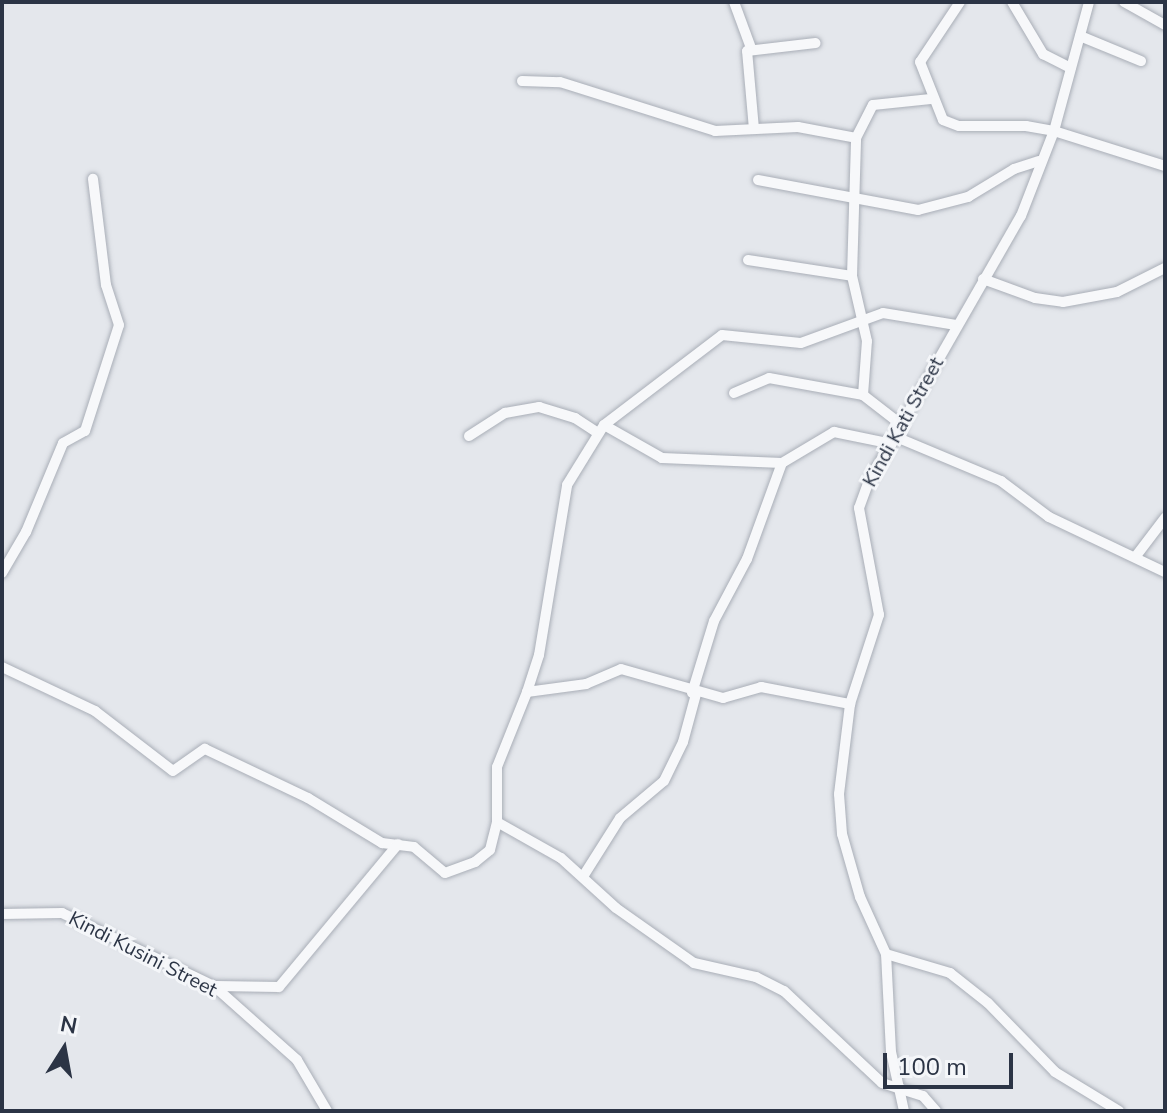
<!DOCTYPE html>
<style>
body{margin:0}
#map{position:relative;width:1167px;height:1113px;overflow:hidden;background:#e4e7ec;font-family:"Nunito Sans",sans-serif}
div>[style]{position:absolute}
.roads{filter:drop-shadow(0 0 2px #a9aeb7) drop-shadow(0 0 2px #a9aeb7)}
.minor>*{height:10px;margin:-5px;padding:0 5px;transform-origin:5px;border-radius:5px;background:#f7f8fa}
span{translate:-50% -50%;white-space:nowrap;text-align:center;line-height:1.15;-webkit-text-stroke:6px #f4f6f9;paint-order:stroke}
.street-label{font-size:20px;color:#2b3445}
.frame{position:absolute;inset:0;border:4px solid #2b3445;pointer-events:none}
.north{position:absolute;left:24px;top:1009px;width:80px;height:80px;-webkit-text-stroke:6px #f4f6f9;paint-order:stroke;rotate:11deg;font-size:22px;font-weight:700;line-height:32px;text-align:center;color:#2b3445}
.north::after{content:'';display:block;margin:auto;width:28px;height:36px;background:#2b3445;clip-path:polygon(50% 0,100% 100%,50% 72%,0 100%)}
.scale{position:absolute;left:883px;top:1053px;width:130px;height:36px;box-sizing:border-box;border:4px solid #2b3445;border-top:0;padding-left:10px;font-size:24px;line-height:28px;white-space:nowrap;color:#2b3445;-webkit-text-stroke:6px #f4f6f9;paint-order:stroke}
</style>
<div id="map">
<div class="roads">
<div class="minor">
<i style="left:734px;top:2px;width:49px;rotate:69.7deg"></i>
<i style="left:960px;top:2px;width:72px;rotate:123.7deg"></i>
<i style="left:920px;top:62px;width:62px;rotate:68.4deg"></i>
<i style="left:943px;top:120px;width:17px;rotate:21deg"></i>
<i style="left:959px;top:126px;width:67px"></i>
<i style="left:1026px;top:126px;width:28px;rotate:10deg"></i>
<i style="left:1054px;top:131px;width:116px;rotate:17.5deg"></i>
<i style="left:1012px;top:2px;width:61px;rotate:59.2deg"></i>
<i style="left:1043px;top:54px;width:31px;rotate:27deg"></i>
<i style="left:1124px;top:2px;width:47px;rotate:29.3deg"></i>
<i style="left:1080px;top:36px;width:66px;rotate:22.3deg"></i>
<i style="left:522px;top:81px;width:38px;rotate:2deg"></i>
<i style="left:560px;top:82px;width:163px;rotate:17.5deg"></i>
<i style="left:715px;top:131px;width:83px;rotate:-2.8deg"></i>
<i style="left:798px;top:127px;width:59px;rotate:10.7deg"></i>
<i style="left:754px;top:129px;width:78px;rotate:-95.1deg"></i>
<i style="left:747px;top:51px;width:69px;rotate:-6.6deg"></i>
<i style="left:758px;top:180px;width:163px;rotate:10.6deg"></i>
<i style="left:918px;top:210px;width:52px;rotate:-14.6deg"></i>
<i style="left:968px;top:197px;width:54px;rotate:-31.3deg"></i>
<i style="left:1014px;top:169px;width:26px;rotate:-18deg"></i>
<i style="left:748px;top:260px;width:105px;rotate:8.7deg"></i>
<i style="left:983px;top:279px;width:55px;rotate:20.1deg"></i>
<i style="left:1035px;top:298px;width:28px;rotate:8deg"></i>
<i style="left:1063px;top:302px;width:55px;rotate:-10.5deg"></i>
<i style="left:1117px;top:292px;width:54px;rotate:-26.6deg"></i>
<i style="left:734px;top:393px;width:38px;rotate:-23deg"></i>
<i style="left:769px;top:378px;width:96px;rotate:10.3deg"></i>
<i style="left:604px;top:425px;width:67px;rotate:29.6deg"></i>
<i style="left:662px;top:458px;width:120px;rotate:2.4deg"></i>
<i style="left:903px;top:426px;width:51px;rotate:-142.2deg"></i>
<i style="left:863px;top:395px;width:54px;rotate:-85.8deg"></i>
<i style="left:867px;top:341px;width:67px;rotate:-103deg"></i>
<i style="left:852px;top:276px;width:138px;rotate:-88.3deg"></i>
<i style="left:856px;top:138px;width:37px;rotate:-63deg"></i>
<i style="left:873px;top:105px;width:58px;rotate:-5.9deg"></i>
<i style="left:469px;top:436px;width:43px;rotate:-32.6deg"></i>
<i style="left:505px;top:413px;width:35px;rotate:-10deg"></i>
<i style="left:539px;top:407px;width:38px;rotate:17deg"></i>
<i style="left:575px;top:418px;width:27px;rotate:33deg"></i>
<i style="left:896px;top:437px;width:114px;rotate:22.7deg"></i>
<i style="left:1001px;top:481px;width:60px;rotate:36.9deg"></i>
<i style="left:1049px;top:517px;width:128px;rotate:25.4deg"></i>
<i style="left:1136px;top:556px;width:48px;rotate:-52.7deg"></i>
<i style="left:2px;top:573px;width:48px;rotate:-59.7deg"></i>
<i style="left:26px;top:532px;width:96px;rotate:-67.4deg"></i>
<i style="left:63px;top:443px;width:25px;rotate:-29deg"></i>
<i style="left:85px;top:431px;width:111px;rotate:-72.2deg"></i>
<i style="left:119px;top:325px;width:42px;rotate:-108deg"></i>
<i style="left:106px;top:285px;width:107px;rotate:-97deg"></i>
<i style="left:2px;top:667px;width:103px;rotate:25.3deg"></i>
<i style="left:95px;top:711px;width:98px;rotate:37.6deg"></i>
<i style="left:173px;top:771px;width:39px;rotate:-35deg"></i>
<i style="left:205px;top:749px;width:114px;rotate:25.4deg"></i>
<i style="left:308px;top:798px;width:87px;rotate:31.3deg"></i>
<i style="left:382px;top:843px;width:32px;rotate:7deg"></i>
<i style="left:414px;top:847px;width:40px;rotate:40deg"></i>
<i style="left:445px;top:873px;width:32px;rotate:-20deg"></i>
<i style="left:475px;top:862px;width:19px;rotate:-39deg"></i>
<i style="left:490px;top:850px;width:29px;rotate:-76deg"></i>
<i style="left:497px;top:822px;width:55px;rotate:-90deg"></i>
<i style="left:497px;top:767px;width:81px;rotate:-68.2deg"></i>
<i style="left:527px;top:692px;width:60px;rotate:-7.7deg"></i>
<i style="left:586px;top:684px;width:38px;rotate:-23deg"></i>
<i style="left:621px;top:669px;width:106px;rotate:15.9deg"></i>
<i style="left:723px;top:698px;width:40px;rotate:-16deg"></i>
<i style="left:761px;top:687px;width:91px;rotate:10.8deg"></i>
<i style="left:527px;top:692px;width:39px;rotate:-72deg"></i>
<i style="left:539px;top:655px;width:172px;rotate:-80.6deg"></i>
<i style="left:567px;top:485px;width:70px;rotate:-58.3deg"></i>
<i style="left:604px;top:425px;width:148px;rotate:-37.3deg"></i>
<i style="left:722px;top:335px;width:79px;rotate:5.8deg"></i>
<i style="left:801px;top:343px;width:87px;rotate:-20.1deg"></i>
<i style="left:883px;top:313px;width:74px;rotate:9.3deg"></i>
<i style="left:692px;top:693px;width:75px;rotate:-73deg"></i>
<i style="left:714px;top:621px;width:70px;rotate:-62deg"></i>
<i style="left:747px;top:559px;width:102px;rotate:-70deg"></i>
<i style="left:782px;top:463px;width:61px;rotate:-30.8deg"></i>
<i style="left:834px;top:432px;width:59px;rotate:11.7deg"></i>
<i style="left:497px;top:822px;width:73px;rotate:29.4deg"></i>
<i style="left:561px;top:858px;width:74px;rotate:42.3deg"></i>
<i style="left:616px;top:908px;width:95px;rotate:35.2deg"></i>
<i style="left:694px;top:963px;width:64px;rotate:12.7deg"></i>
<i style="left:756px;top:977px;width:31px;rotate:27deg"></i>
<i style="left:784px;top:991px;width:134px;rotate:43.2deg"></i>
<i style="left:882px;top:1083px;width:43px;rotate:17.6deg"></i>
<i style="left:923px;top:1096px;width:20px;rotate:49deg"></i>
<i style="left:584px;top:875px;width:67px;rotate:-57.7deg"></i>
<i style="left:620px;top:818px;width:57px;rotate:-40.1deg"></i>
<i style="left:664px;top:781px;width:43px;rotate:-64deg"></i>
<i style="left:683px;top:742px;width:50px;rotate:-74.8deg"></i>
<i style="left:2px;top:914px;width:60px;rotate:-1deg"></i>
<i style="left:62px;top:913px;width:169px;rotate:25.7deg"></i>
<i style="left:214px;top:986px;width:111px;rotate:41.7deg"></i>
<i style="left:297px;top:1060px;width:59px;rotate:59.5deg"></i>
<i style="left:886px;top:954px;width:67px;rotate:16.5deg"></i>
<i style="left:950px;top:973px;width:48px;rotate:38.3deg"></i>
<i style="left:988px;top:1003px;width:96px;rotate:45.8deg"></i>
<i style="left:1055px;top:1072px;width:75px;rotate:31.4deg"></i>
<i style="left:216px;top:986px;width:63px;rotate:0.9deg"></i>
<i style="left:279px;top:987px;width:186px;rotate:-50.2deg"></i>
<i style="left:904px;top:1111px;width:60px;rotate:-102.4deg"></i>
<i style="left:891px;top:1052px;width:98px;rotate:-92.9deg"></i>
<i style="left:886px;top:954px;width:63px;rotate:-114.5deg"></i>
<i style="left:860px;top:897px;width:66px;rotate:-105.9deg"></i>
<i style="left:842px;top:834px;width:40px;rotate:-94.3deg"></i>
<i style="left:839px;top:794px;width:91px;rotate:-83deg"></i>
<i style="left:850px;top:704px;width:94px;rotate:-72deg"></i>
<i style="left:879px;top:615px;width:109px;rotate:-100.6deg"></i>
<i style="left:859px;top:508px;width:29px;rotate:-70deg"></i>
<i style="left:869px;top:481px;width:305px;rotate:-60.2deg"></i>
<i style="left:1021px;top:216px;width:91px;rotate:-68.8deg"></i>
<i style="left:1054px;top:131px;width:134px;rotate:-74.8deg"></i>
</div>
</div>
<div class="street-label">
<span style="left:903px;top:422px;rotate:-61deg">Kindi Kati Street</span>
<span style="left:143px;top:954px;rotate:27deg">Kindi Kusini Street</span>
</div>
<div class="frame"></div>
<div class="north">N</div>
<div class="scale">100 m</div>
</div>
